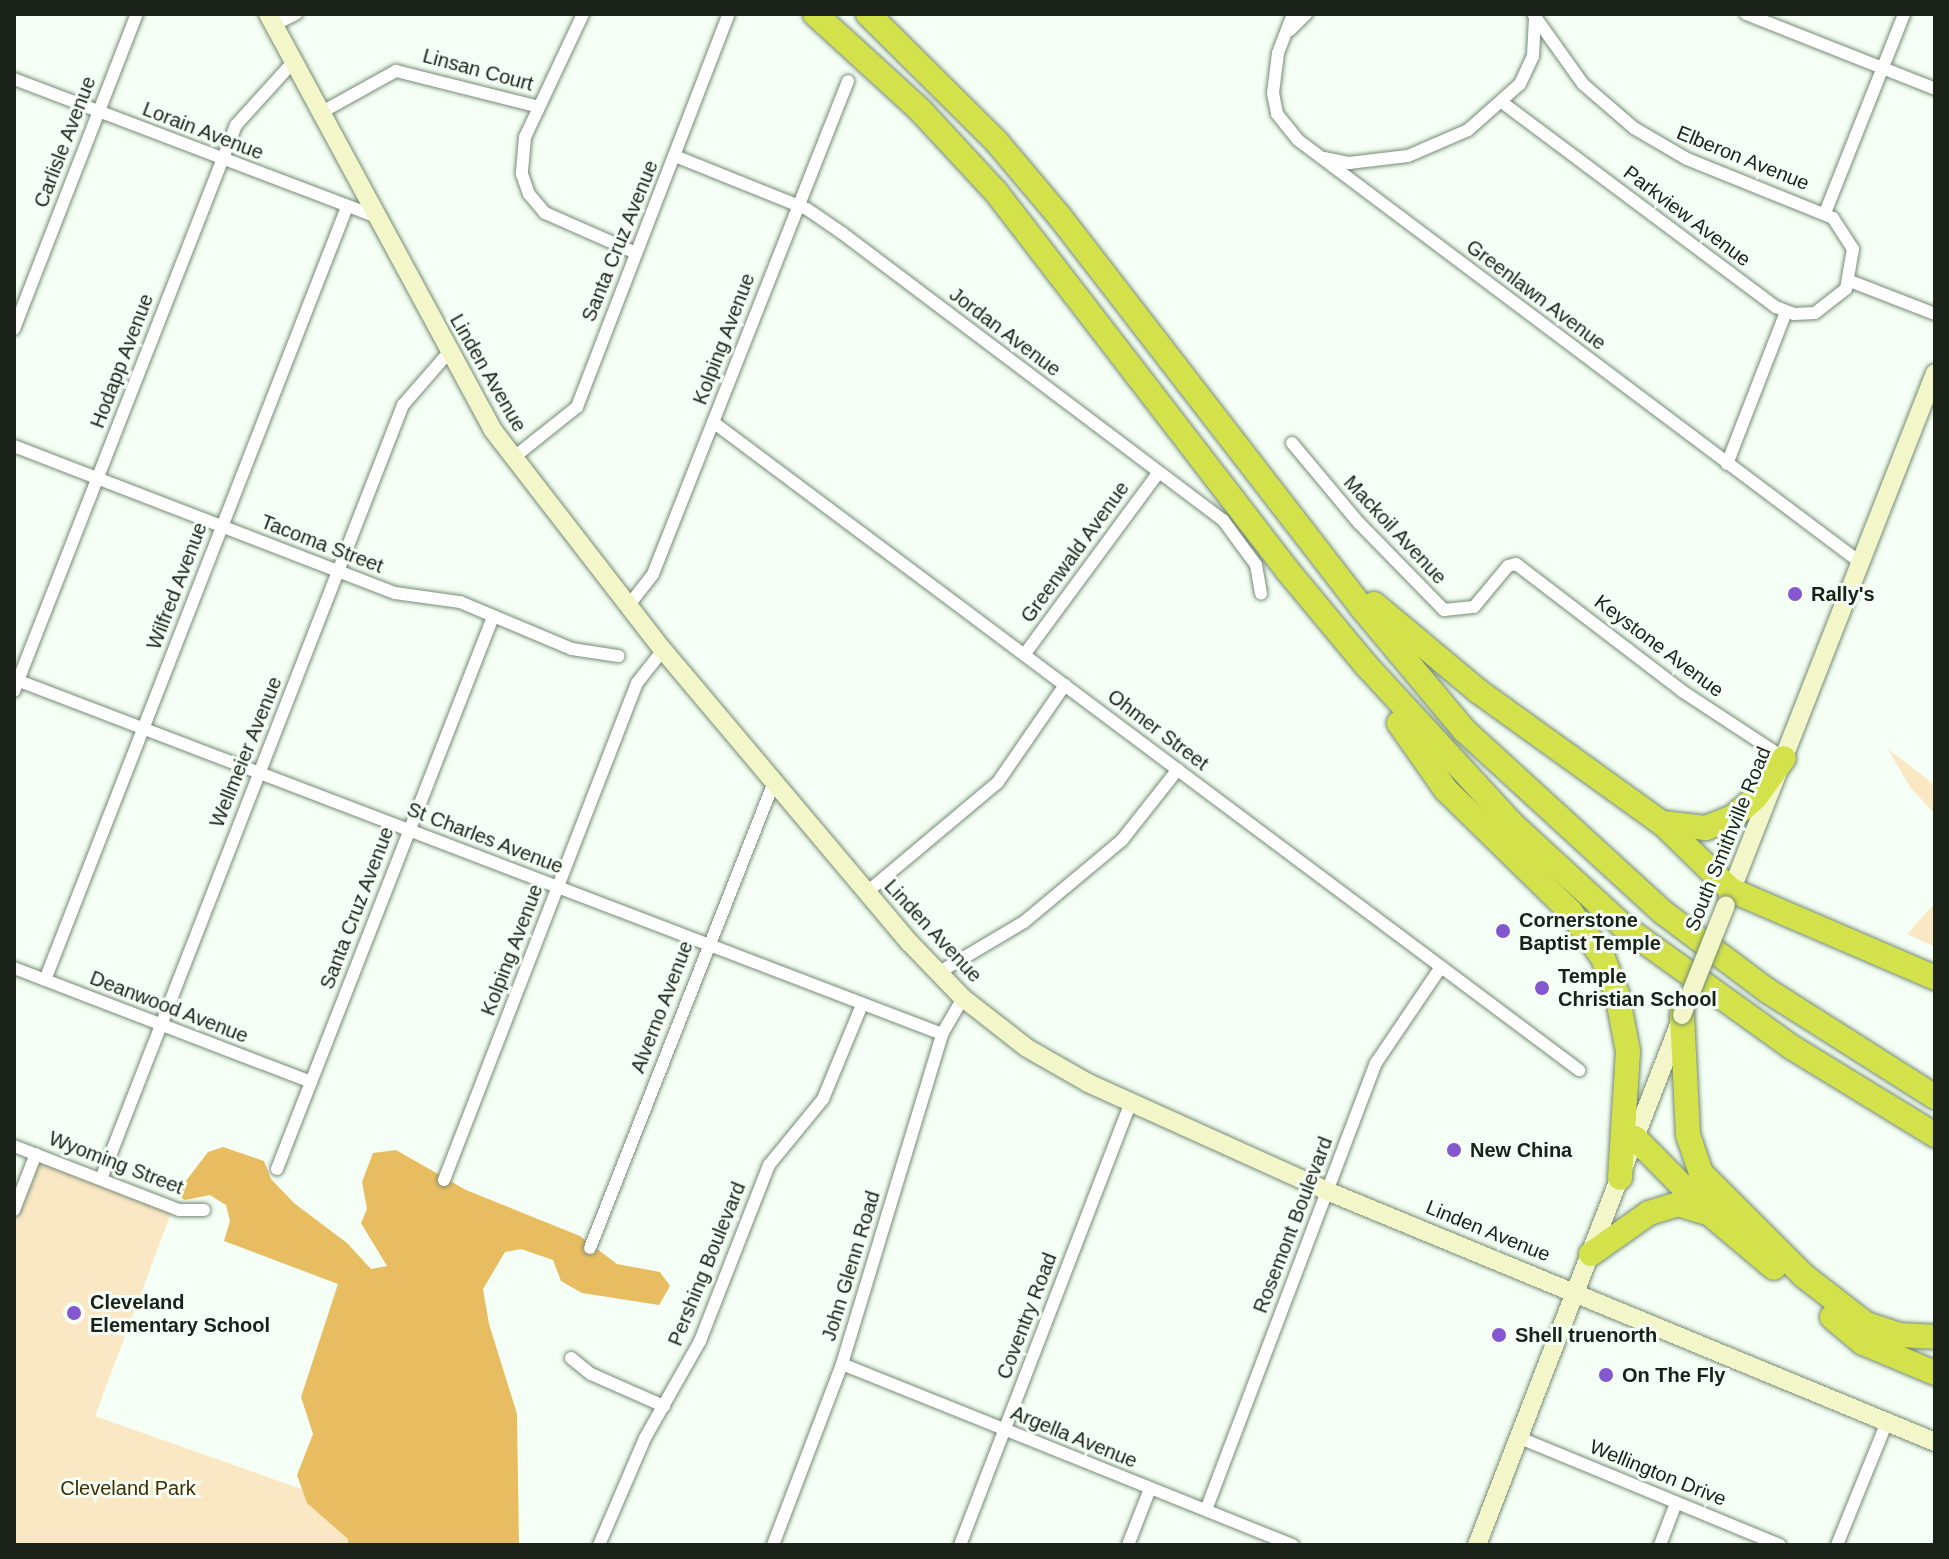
<!DOCTYPE html>
<style>
body{margin:0}
#map{position:relative;width:1949px;height:1559px;overflow:hidden;background:#f5fff5;font-family:Arial,sans-serif}
div>[style]{position:absolute}
.green>*{inset:0;background:#fae8c4}
.forest>*{inset:0;background:#e8bd62}
.roads{filter:drop-shadow(0 0 2px #758b75) drop-shadow(0 0 2px #758b75)}
.minor>*{height:12px;margin:-6px;padding:0 6px;transform-origin:6px;border-radius:6px;background:#fff}
.secondary>*{height:18px;margin:-9px;padding:0 9px;transform-origin:9px;border-radius:9px;background:#f2f6c9}
.motorway>*{height:24px;margin:-12px;padding:0 12px;transform-origin:12px;border-radius:12px;background:#d3e24b}
.bridges{filter:drop-shadow(0 0 2px #758b75) drop-shadow(0 0 2px #758b75)}
.secondary-bridge>*{height:18px;margin:-9px;padding:0 9px;transform-origin:9px;border-radius:9px;background:#f2f6c9}
.dots>*{width:22px;height:22px;translate:-50% -50%;box-sizing:border-box;border:4px solid #f5fff5;border-radius:50%}
span{translate:-50% -50%;white-space:nowrap;text-align:center;line-height:1.15;-webkit-text-stroke:6px #f5fff5;paint-order:stroke}
.street-label{font-size:20px;color:#192119}
.poi-label{font-size:20px;color:#192119;font-weight:700}
.left{translate:0 -50%;text-align:left}
.park-label{font-size:20px;color:#3e2d03}
.frame{position:absolute;inset:0;border:16px solid #192119;pointer-events:none}
</style>
<div id="map">
<div class="green">
<i style="clip-path:polygon(1888px 749px,1935px 785px,1935px 814px,1910px 787px)"></i>
<i style="clip-path:polygon(1935px 903px,1935px 947px,1907px 934px)"></i>
<i style="clip-path:polygon(36px 1154px,173px 1208px,95px 1416px,459px 1545px,14px 1545px,14px 1210px)"></i>
</div>
<div class="forest">
<i style="clip-path:polygon(223px 1147px,264px 1161px,271px 1179px,294px 1203px,347px 1243px,371px 1269px,387px 1266px,361px 1223px,367px 1209px,362px 1182px,373px 1153px,396px 1150px,466px 1190px,580px 1236px,617px 1264px,660px 1272px,670px 1286px,659px 1305px,582px 1293px,561px 1281px,553px 1260px,521px 1249px,505px 1252px,483px 1289px,489px 1324px,517px 1414px,519px 1545px,348px 1545px,348px 1539px,307px 1503px,297px 1475px,313px 1434px,301px 1397px,338px 1284px,224px 1241px,230px 1221px,226px 1205px,210px 1195px,185px 1200px,176px 1194px,208px 1152px)"></i>
</div>
<div class="roads">
<div class="minor">
<i style="left:583px;top:14px;width:136px;rotate:115.2deg"></i>
<i style="left:525px;top:137px;width:37px;rotate:95deg"></i>
<i style="left:522px;top:174px;width:21px;rotate:71deg"></i>
<i style="left:529px;top:194px;width:25px;rotate:50deg"></i>
<i style="left:545px;top:213px;width:99px;rotate:23.7deg"></i>
<i style="left:1293px;top:14px;width:42px;rotate:111deg"></i>
<i style="left:1278px;top:53px;width:40px;rotate:97.1deg"></i>
<i style="left:1273px;top:93px;width:21px;rotate:79deg"></i>
<i style="left:1277px;top:114px;width:33px;rotate:51deg"></i>
<i style="left:1298px;top:140px;width:704px;rotate:36.92deg"></i>
<i style="left:1746px;top:14px;width:203px;rotate:21.6deg"></i>
<i style="left:274px;top:25px;width:25px;rotate:-27deg"></i>
<i style="left:1290px;top:30px;width:23px;rotate:-45deg"></i>
<i style="left:14px;top:79px;width:391px;rotate:20.8deg"></i>
<i style="left:1503px;top:103px;width:341px;rotate:36.8deg"></i>
<i style="left:1776px;top:307px;width:19px;rotate:21deg"></i>
<i style="left:1794px;top:314px;width:21px;rotate:-3deg"></i>
<i style="left:1815px;top:313px;width:39px;rotate:-38deg"></i>
<i style="left:1846px;top:289px;width:41px;rotate:-80.1deg"></i>
<i style="left:1853px;top:249px;width:37px;rotate:-123deg"></i>
<i style="left:1833px;top:218px;width:157px;rotate:-158deg"></i>
<i style="left:1687px;top:159px;width:61px;rotate:-149.7deg"></i>
<i style="left:1634px;top:128px;width:67px;rotate:-139.2deg"></i>
<i style="left:1583px;top:84px;width:86px;rotate:-125.5deg"></i>
<i style="left:322px;top:112px;width:85px;rotate:-29deg"></i>
<i style="left:396px;top:71px;width:147px;rotate:14.1deg"></i>
<i style="left:675px;top:156px;width:142px;rotate:21.9deg"></i>
<i style="left:807px;top:209px;width:42px;rotate:34.4deg"></i>
<i style="left:842px;top:233px;width:477px;rotate:37deg"></i>
<i style="left:1223px;top:520px;width:56px;rotate:53.7deg"></i>
<i style="left:1256px;top:565px;width:29px;rotate:80deg"></i>
<i style="left:1325px;top:158px;width:25px;rotate:12deg"></i>
<i style="left:1349px;top:163px;width:59px;rotate:-6.8deg"></i>
<i style="left:1408px;top:156px;width:65px;rotate:-23.4deg"></i>
<i style="left:1468px;top:130px;width:69px;rotate:-41.5deg"></i>
<i style="left:1520px;top:84px;width:31px;rotate:-65deg"></i>
<i style="left:1533px;top:56px;width:35px;rotate:-87deg"></i>
<i style="left:1825px;top:213px;width:214px;rotate:-68.3deg"></i>
<i style="left:1850px;top:281px;width:91px;rotate:21.2deg"></i>
<i style="left:14px;top:329px;width:338px;rotate:-68.7deg"></i>
<i style="left:713px;top:422px;width:1082px;rotate:36.81deg"></i>
<i style="left:1292px;top:443px;width:104px;rotate:50.1deg"></i>
<i style="left:1359px;top:523px;width:122px;rotate:45.7deg"></i>
<i style="left:1444px;top:610px;width:30px;rotate:-6deg"></i>
<i style="left:1474px;top:607px;width:53px;rotate:-50.3deg"></i>
<i style="left:1508px;top:566px;width:8px;rotate:-14deg"></i>
<i style="left:1516px;top:564px;width:209px;rotate:37.4deg"></i>
<i style="left:1682px;top:691px;width:122px;rotate:33.3deg"></i>
<i style="left:14px;top:446px;width:408px;rotate:21.1deg"></i>
<i style="left:395px;top:593px;width:66px;rotate:7.9deg"></i>
<i style="left:460px;top:602px;width:121px;rotate:22.8deg"></i>
<i style="left:572px;top:649px;width:47px;rotate:8.7deg"></i>
<i style="left:513px;top:458px;width:82px;rotate:-38.6deg"></i>
<i style="left:577px;top:407px;width:421px;rotate:-68.9deg"></i>
<i style="left:1727px;top:464px;width:163px;rotate:-68.8deg"></i>
<i style="left:629px;top:605px;width:39px;rotate:-52deg"></i>
<i style="left:653px;top:574px;width:530px;rotate:-68.42deg"></i>
<i style="left:1024px;top:655px;width:226px;rotate:-53.6deg"></i>
<i style="left:14px;top:679px;width:994px;rotate:20.93deg"></i>
<i style="left:14px;top:691px;width:608px;rotate:-68.58deg"></i>
<i style="left:236px;top:125px;width:86px;rotate:-47.8deg"></i>
<i style="left:867px;top:892px;width:171px;rotate:-40deg"></i>
<i style="left:998px;top:782px;width:118px;rotate:-55.4deg"></i>
<i style="left:14px;top:968px;width:318px;rotate:21deg"></i>
<i style="left:938px;top:973px;width:100px;rotate:-30.7deg"></i>
<i style="left:1024px;top:922px;width:128px;rotate:-39.9deg"></i>
<i style="left:1122px;top:840px;width:90px;rotate:-51.7deg"></i>
<i style="left:45px;top:980px;width:830px;rotate:-68.66deg"></i>
<i style="left:14px;top:1146px;width:177px;rotate:21.2deg"></i>
<i style="left:179px;top:1210px;width:25px"></i>
<i style="left:277px;top:1169px;width:593px;rotate:-68.63deg"></i>
<i style="left:101px;top:1179px;width:831px;rotate:-68.69deg"></i>
<i style="left:403px;top:405px;width:70px;rotate:-49deg"></i>
<i style="left:444px;top:1180px;width:533px;rotate:-68.78deg"></i>
<i style="left:637px;top:683px;width:42px;rotate:-51.8deg"></i>
<i style="left:14px;top:1210px;width:60px;rotate:-68.6deg"></i>
<i style="left:590px;top:1248px;width:501px;rotate:-68.45deg"></i>
<i style="left:571px;top:1358px;width:26px;rotate:39deg"></i>
<i style="left:591px;top:1374px;width:80px;rotate:23.7deg"></i>
<i style="left:842px;top:1364px;width:486px;rotate:21.9deg"></i>
<i style="left:1520px;top:1438px;width:281px;rotate:22.4deg"></i>
<i style="left:1206px;top:1510px;width:478px;rotate:-69.2deg"></i>
<i style="left:1376px;top:1063px;width:116px;rotate:-55.9deg"></i>
<i style="left:599px;top:1545px;width:116px;rotate:-66.7deg"></i>
<i style="left:645px;top:1438px;width:112px;rotate:-60.4deg"></i>
<i style="left:700px;top:1341px;width:189px;rotate:-68.6deg"></i>
<i style="left:769px;top:1165px;width:85px;rotate:-50.7deg"></i>
<i style="left:823px;top:1099px;width:102px;rotate:-67.5deg"></i>
<i style="left:773px;top:1545px;width:194px;rotate:-69.1deg"></i>
<i style="left:842px;top:1364px;width:345px;rotate:-73.1deg"></i>
<i style="left:942px;top:1034px;width:42px;rotate:-59.7deg"></i>
<i style="left:960px;top:1545px;width:475px;rotate:-68.9deg"></i>
<i style="left:1128px;top:1545px;width:60px;rotate:-68.6deg"></i>
<i style="left:1660px;top:1545px;width:45px;rotate:-69.1deg"></i>
<i style="left:1837px;top:1545px;width:133px;rotate:-67.9deg"></i>
</div>
<div class="secondary">
<i style="left:268px;top:14px;width:472px;rotate:61.6deg"></i>
<i style="left:492px;top:429px;width:279px;rotate:52.3deg"></i>
<i style="left:663px;top:650px;width:383px;rotate:49.9deg"></i>
<i style="left:910px;top:943px;width:76px;rotate:46.1deg"></i>
<i style="left:963px;top:998px;width:81px;rotate:38deg"></i>
<i style="left:1027px;top:1048px;width:70px;rotate:29.8deg"></i>
<i style="left:1088px;top:1083px;width:262px;rotate:24.3deg"></i>
<i style="left:1327px;top:1191px;width:658px;rotate:22.43deg"></i>
<i style="left:1728px;top:899px;width:565px;rotate:-68.52deg"></i>
<i style="left:1477px;top:1545px;width:561px;rotate:-68.79deg"></i>
</div>
<div class="motorway">
<i style="left:815px;top:14px;width:142px;rotate:42.4deg"></i>
<i style="left:920px;top:110px;width:112px;rotate:47.2deg"></i>
<i style="left:996px;top:192px;width:477px;rotate:52.4deg"></i>
<i style="left:1287px;top:570px;width:122px;rotate:50.3deg"></i>
<i style="left:1365px;top:664px;width:216px;rotate:47.4deg"></i>
<i style="left:1511px;top:823px;width:152px;rotate:42.6deg"></i>
<i style="left:1623px;top:926px;width:209px;rotate:35.7deg"></i>
<i style="left:1793px;top:1048px;width:167px;rotate:31.5deg"></i>
<i style="left:868px;top:14px;width:180px;rotate:44.8deg"></i>
<i style="left:996px;top:141px;width:99px;rotate:49.9deg"></i>
<i style="left:1060px;top:217px;width:494px;rotate:52.3deg"></i>
<i style="left:1362px;top:608px;width:159px;rotate:50.1deg"></i>
<i style="left:1464px;top:730px;width:271px;rotate:42.5deg"></i>
<i style="left:1664px;top:913px;width:130px;rotate:36.9deg"></i>
<i style="left:1768px;top:991px;width:198px;rotate:32.4deg"></i>
<i style="left:1374px;top:604px;width:136px;rotate:39.9deg"></i>
<i style="left:1478px;top:691px;width:226px;rotate:35.7deg"></i>
<i style="left:1662px;top:823px;width:44px;rotate:6.5deg"></i>
<i style="left:1706px;top:828px;width:29px;rotate:-22deg"></i>
<i style="left:1733px;top:817px;width:29px;rotate:-41deg"></i>
<i style="left:1755px;top:798px;width:49px;rotate:-54.1deg"></i>
<i style="left:1399px;top:723px;width:82px;rotate:55deg"></i>
<i style="left:1446px;top:790px;width:173px;rotate:44.3deg"></i>
<i style="left:1570px;top:911px;width:57px;rotate:54.9deg"></i>
<i style="left:1603px;top:958px;width:39px;rotate:69deg"></i>
<i style="left:1617px;top:994px;width:58px;rotate:79.1deg"></i>
<i style="left:1628px;top:1051px;width:127px;rotate:93.6deg"></i>
<i style="left:1662px;top:823px;width:96px;rotate:44.2deg"></i>
<i style="left:1731px;top:890px;width:222px;rotate:23.3deg"></i>
<i style="left:1682px;top:1015px;width:120px;rotate:87.1deg"></i>
<i style="left:1688px;top:1135px;width:40px;rotate:71.1deg"></i>
<i style="left:1701px;top:1173px;width:146px;rotate:45deg"></i>
<i style="left:1804px;top:1276px;width:78px;rotate:37.7deg"></i>
<i style="left:1866px;top:1324px;width:35px;rotate:18deg"></i>
<i style="left:1899px;top:1335px;width:36px;rotate:3deg"></i>
<i style="left:1635px;top:1138px;width:105px;rotate:45.4deg"></i>
<i style="left:1709px;top:1213px;width:85px;rotate:40.2deg"></i>
<i style="left:1591px;top:1254px;width:71px;rotate:-35.3deg"></i>
<i style="left:1649px;top:1213px;width:30px;rotate:-17deg"></i>
<i style="left:1678px;top:1204px;width:28px;rotate:17deg"></i>
<i style="left:1832px;top:1317px;width:40px;rotate:40deg"></i>
<i style="left:1863px;top:1343px;width:78px;rotate:22.6deg"></i>
</div>
</div>
<div class="bridges">
<div class="secondary-bridge">
<i style="left:1682px;top:1015px;width:118px;rotate:-68.2deg"></i>
</div>
</div>
<div class="dots">
<i style="left:1795px;top:594px;background:#8456cf"></i>
<i style="left:1503px;top:931px;background:#8456cf"></i>
<i style="left:1542px;top:988px;background:#8456cf"></i>
<i style="left:1454px;top:1150px;background:#8456cf"></i>
<i style="left:74px;top:1313px;background:#8456cf"></i>
<i style="left:1499px;top:1335px;background:#8456cf"></i>
<i style="left:1606px;top:1375px;background:#8456cf"></i>
</div>
<div class="street-label">
<span style="left:478px;top:70px;rotate:15deg">Linsan Court</span>
<span style="left:203px;top:131px;rotate:21deg">Lorain Avenue</span>
<span style="left:65px;top:142px;rotate:-69deg">Carlisle Avenue</span>
<span style="left:1743px;top:158px;rotate:22deg">Elberon Avenue</span>
<span style="left:1687px;top:216px;rotate:37deg">Parkview Avenue</span>
<span style="left:620px;top:241px;rotate:-68deg">Santa Cruz Avenue</span>
<span style="left:1536px;top:295px;rotate:37deg">Greenlawn Avenue</span>
<span style="left:1005px;top:332px;rotate:37deg">Jordan Avenue</span>
<span style="left:724px;top:339px;rotate:-69deg">Kolping Avenue</span>
<span style="left:122px;top:361px;rotate:-69deg">Hodapp Avenue</span>
<span style="left:488px;top:373px;rotate:60deg">Linden Avenue</span>
<span style="left:1395px;top:530px;rotate:47deg">Mackoil Avenue</span>
<span style="left:322px;top:544px;rotate:21deg">Tacoma Street</span>
<span style="left:1075px;top:552px;rotate:-54deg">Greenwald Avenue</span>
<span style="left:177px;top:586px;rotate:-69deg">Wilfred Avenue</span>
<span style="left:1659px;top:646px;rotate:37deg">Keystone Avenue</span>
<span style="left:1158px;top:730px;rotate:37deg">Ohmer Street</span>
<span style="left:246px;top:752px;rotate:-68deg">Wellmeier Avenue</span>
<span style="left:485px;top:838px;rotate:21deg">St Charles Avenue</span>
<span style="left:1728px;top:839px;rotate:-68deg">South Smithville Road</span>
<span style="left:357px;top:908px;rotate:-69deg">Santa Cruz Avenue</span>
<span style="left:933px;top:931px;rotate:47deg">Linden Avenue</span>
<span style="left:512px;top:950px;rotate:-69deg">Kolping Avenue</span>
<span style="left:169px;top:1007px;rotate:21deg">Deanwood Avenue</span>
<span style="left:662px;top:1007px;rotate:-69deg">Alverno Avenue</span>
<span style="left:116px;top:1163px;rotate:21deg">Wyoming Street</span>
<span style="left:1293px;top:1225px;rotate:-69deg">Rosemont Boulevard</span>
<span style="left:1488px;top:1231px;rotate:22deg">Linden Avenue</span>
<span style="left:707px;top:1264px;rotate:-68deg">Pershing Boulevard</span>
<span style="left:851px;top:1266px;rotate:-73deg">John Glenn Road</span>
<span style="left:1027px;top:1316px;rotate:-69deg">Coventry Road</span>
<span style="left:1074px;top:1437px;rotate:22deg">Argella Avenue</span>
<span style="left:1658px;top:1473px;rotate:22deg">Wellington Drive</span>
</div>
<div class="poi-label">
<span class="left" style="left:1811px;top:594px">Rally's</span>
<span class="left" style="left:1519px;top:932px">Cornerstone<br>Baptist Temple</span>
<span class="left" style="left:1558px;top:988px">Temple<br>Christian School</span>
<span class="left" style="left:1470px;top:1150px">New China</span>
<span class="left" style="left:90px;top:1314px">Cleveland<br>Elementary School</span>
<span class="left" style="left:1515px;top:1335px">Shell truenorth</span>
<span class="left" style="left:1622px;top:1375px">On The Fly</span>
</div>
<div class="park-label">
<span style="left:128px;top:1488px">Cleveland Park</span>
</div>
<div class="frame"></div>
</div>
